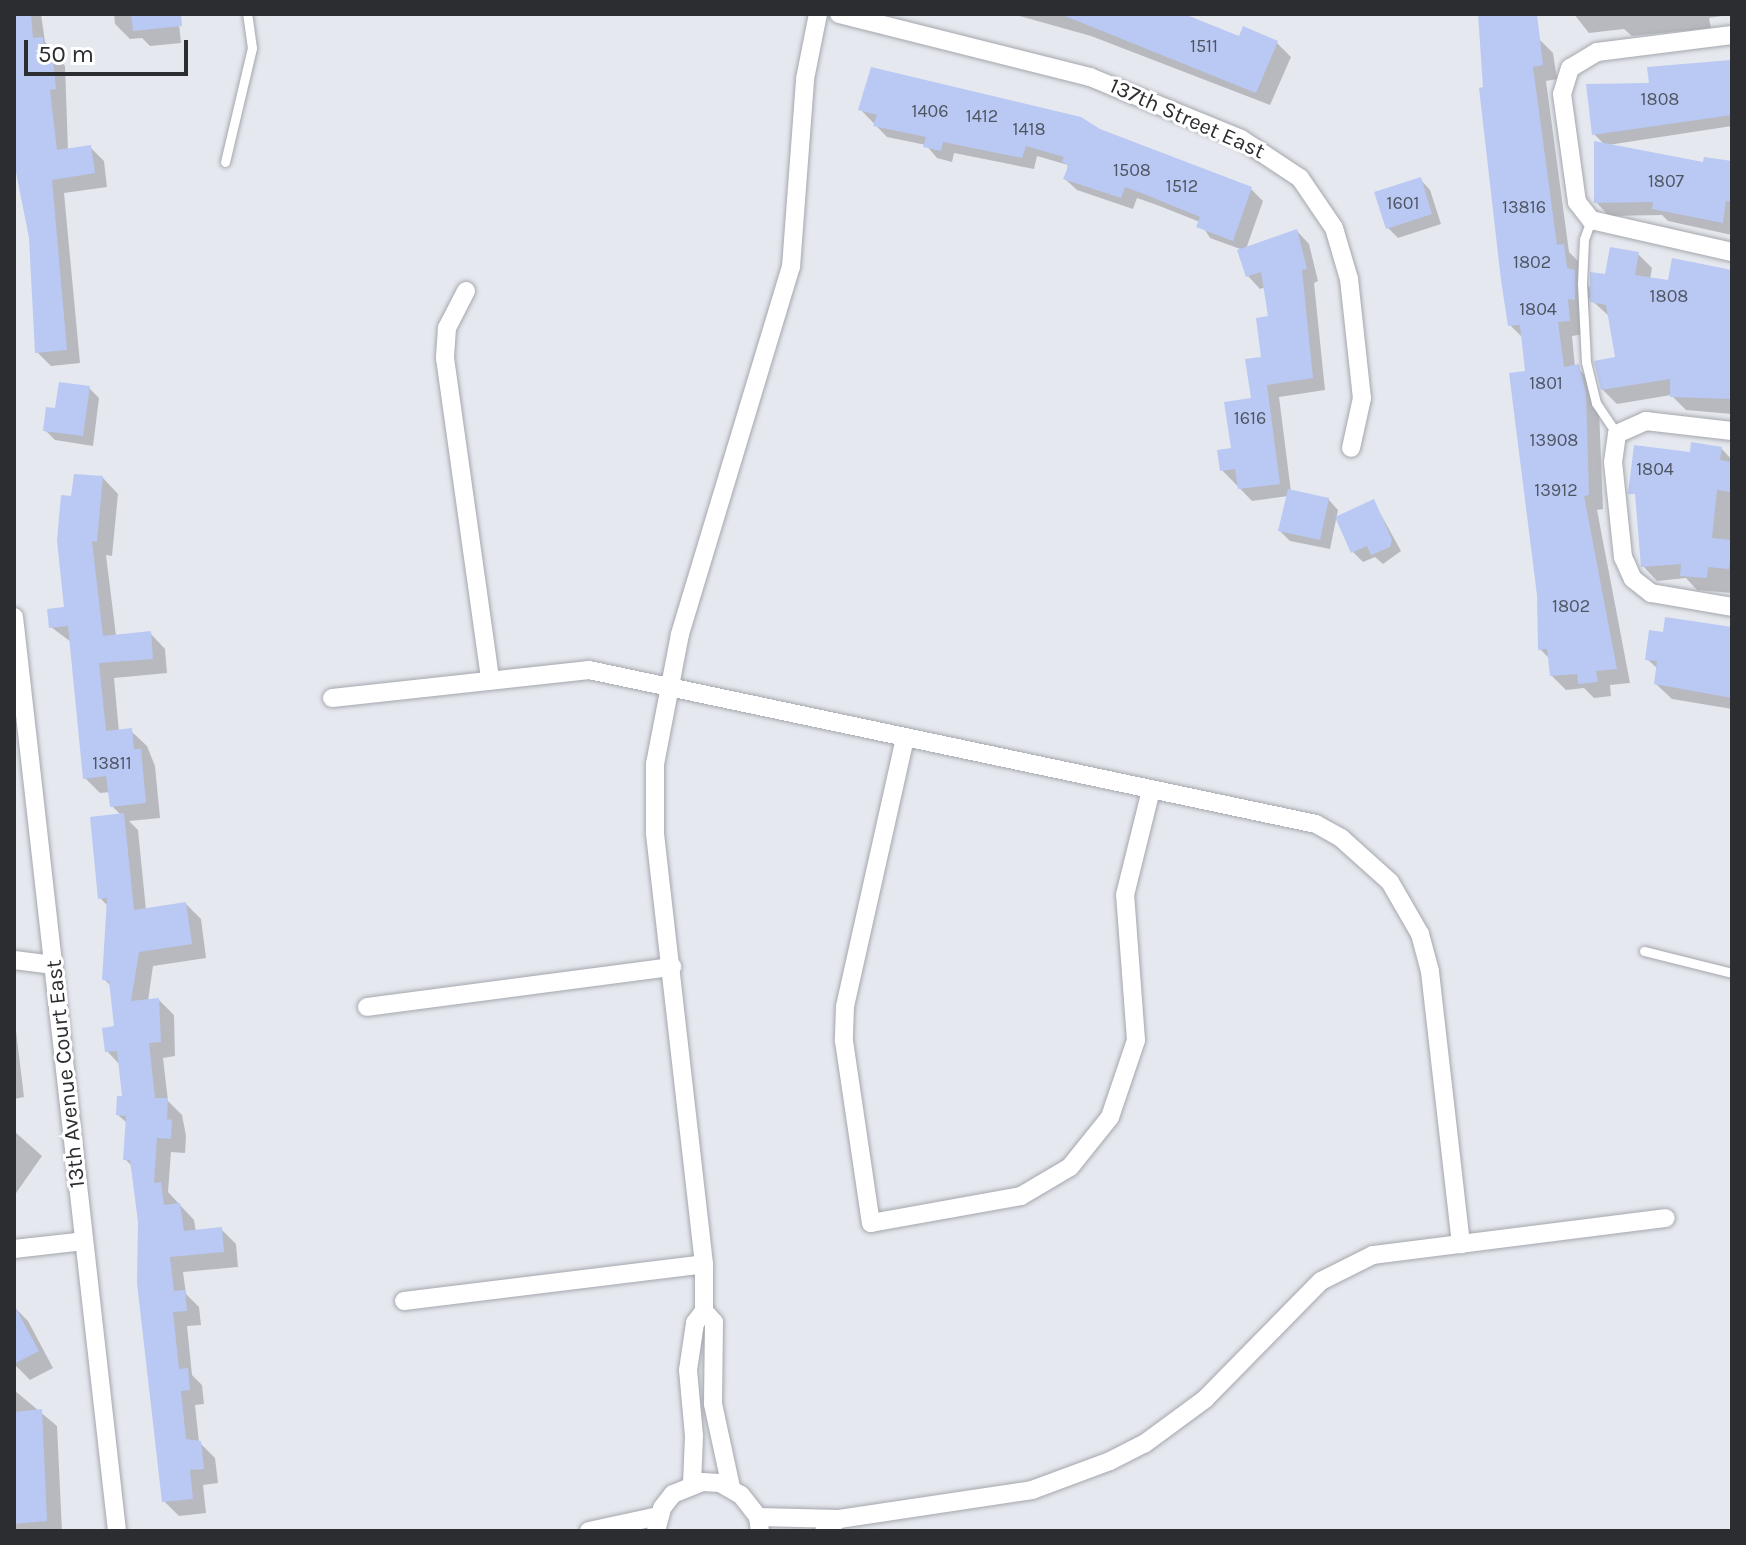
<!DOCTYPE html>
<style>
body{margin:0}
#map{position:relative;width:1746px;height:1545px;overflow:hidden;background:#e6e8ef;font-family:Karla,sans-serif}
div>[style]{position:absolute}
.shadow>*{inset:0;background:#0003}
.building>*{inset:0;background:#b9c9f3}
.roads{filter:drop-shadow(0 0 2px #a4a7ad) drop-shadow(0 0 2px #a4a7ad)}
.service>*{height:9px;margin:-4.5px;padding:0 4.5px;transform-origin:4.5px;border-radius:4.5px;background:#fff}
.minor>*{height:18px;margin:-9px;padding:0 9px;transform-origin:9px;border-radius:9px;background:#fff}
span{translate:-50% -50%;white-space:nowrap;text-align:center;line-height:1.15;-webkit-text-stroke:6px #fff;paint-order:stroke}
.number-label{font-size:18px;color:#4f5461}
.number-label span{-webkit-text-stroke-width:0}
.street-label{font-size:22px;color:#2c2d30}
.frame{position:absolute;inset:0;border:16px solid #2c2d30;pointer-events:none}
.scale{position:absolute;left:24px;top:40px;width:164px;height:36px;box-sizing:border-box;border:4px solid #2c2d30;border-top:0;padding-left:10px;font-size:24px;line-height:28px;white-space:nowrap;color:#2c2d30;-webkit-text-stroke:6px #fff;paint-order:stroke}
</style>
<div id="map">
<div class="shadow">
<i style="clip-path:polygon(14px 14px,41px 14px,45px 42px,65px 66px,68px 150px,90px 147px,104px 161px,107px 187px,64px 193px,80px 363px,51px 366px,37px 352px,31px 238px,14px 131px)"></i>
<i style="clip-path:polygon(114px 14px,178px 14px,181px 43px,150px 46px,142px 38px,130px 39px,115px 24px)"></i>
<i style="clip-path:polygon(1012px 14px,1178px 14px,1240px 39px,1244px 29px,1277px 43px,1291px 57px,1270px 105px,1091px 36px)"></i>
<i style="clip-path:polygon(1479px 14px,1542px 14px,1532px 15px,1539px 39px,1553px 53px,1557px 79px,1546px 81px,1569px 252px,1578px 261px,1580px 277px,1592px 290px,1638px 254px,1652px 268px,1650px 279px,1670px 282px,1732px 270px,1732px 414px,1686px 410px,1671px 395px,1617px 404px,1602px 389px,1617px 359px,1610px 317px,1589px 298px,1589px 313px,1582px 312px,1584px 334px,1572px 336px,1575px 367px,1593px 381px,1599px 409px,1603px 509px,1597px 510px,1630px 683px,1610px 685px,1611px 696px,1594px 698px,1584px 688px,1566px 690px,1552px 676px,1550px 659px,1540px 649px,1527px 372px,1524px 339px,1510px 325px)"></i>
<i style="clip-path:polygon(1574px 14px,1721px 14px,1722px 16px,1709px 18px,1711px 28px,1632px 36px,1624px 29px,1589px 33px)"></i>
<i style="clip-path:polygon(1732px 61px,1732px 126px,1608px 145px,1705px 165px,1732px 163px,1732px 235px,1668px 221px,1662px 215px,1609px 216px,1596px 202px,1605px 145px,1594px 134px,1651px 85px,1649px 69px)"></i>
<i style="clip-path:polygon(860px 109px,1099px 131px,1251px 189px,1263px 201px,1246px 249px,1297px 231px,1309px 244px,1318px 281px,1314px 283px,1325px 390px,1279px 397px,1291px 492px,1328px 499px,1338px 510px,1330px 549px,1290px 541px,1280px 531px,1288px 496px,1252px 501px,1222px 470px,1253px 399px,1271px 318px,1266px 287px,1260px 289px,1248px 276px,1243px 250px,1210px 238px,1200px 222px,1157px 205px,1137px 198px,1133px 209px,1077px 190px,1065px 179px,1068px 165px,1037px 156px,1034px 169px,954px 153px,952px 162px,937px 158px,926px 145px,887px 137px)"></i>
<i style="clip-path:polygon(1420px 179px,1430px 190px,1441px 224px,1398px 238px,1388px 228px)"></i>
<i style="clip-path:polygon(89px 388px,99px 398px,93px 446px,55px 440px,45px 430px,57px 410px)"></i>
<i style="clip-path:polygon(1721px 448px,1732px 460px,1732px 593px,1697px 590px,1686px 578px,1657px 581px,1643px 566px,1691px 455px)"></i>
<i style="clip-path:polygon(103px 478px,118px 494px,112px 556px,106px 555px,116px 636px,150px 633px,165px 649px,167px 673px,114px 678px,119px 732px,131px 731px,147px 746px,155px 766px,160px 818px,129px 821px,138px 830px,146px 910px,186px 904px,201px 919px,206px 958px,153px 966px,148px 1001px,159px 1000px,174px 1015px,175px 1056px,163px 1058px,168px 1101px,182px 1115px,186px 1136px,185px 1153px,171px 1152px,168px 1192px,194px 1220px,196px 1232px,221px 1229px,236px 1244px,238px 1267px,183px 1272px,186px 1294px,199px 1307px,201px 1325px,187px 1326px,192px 1375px,202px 1385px,204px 1404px,195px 1405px,199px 1442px,215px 1458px,218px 1483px,203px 1485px,206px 1513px,179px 1516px,164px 1501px,140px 1221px,133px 1167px,125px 1159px,127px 1123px,118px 1115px,124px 1098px,120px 1065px,107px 1051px,116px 1028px,112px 987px,104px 979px,108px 906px,100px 898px,121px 815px,112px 806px,110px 792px,100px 793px,85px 778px,71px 642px,51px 627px,67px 609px,73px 498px)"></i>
<i style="clip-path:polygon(1374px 502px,1401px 551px,1383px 564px,1375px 557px,1363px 562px,1353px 552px)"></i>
<i style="clip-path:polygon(1732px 628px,1732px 709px,1672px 699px,1656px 684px,1658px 669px,1647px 659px,1665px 634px)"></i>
<i style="clip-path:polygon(14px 1014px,24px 1097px,14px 1099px)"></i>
<i style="clip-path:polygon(14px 1131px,42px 1156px,14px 1196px)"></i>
<i style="clip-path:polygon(14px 1307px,28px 1321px,53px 1368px,30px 1380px,14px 1364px)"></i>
<i style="clip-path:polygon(14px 1390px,57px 1426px,62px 1531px,14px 1531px)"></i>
</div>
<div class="building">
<i style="clip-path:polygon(14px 14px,31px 14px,33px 38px,43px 37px,44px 51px,52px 50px,56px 89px,50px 90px,57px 150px,91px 145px,95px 173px,52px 180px,67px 350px,35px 353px,29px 238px,14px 162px)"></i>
<i style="clip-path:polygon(131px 14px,181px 14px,182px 26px,133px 31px)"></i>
<i style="clip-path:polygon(1060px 14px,1184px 14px,1239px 36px,1243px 26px,1278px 41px,1256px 93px)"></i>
<i style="clip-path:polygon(1478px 14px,1537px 14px,1543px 65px,1533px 67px,1557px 245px,1564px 244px,1567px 268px,1575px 270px,1575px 300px,1568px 299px,1570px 321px,1558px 322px,1564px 367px,1579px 364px,1586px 393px,1589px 495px,1584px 496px,1617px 669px,1596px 671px,1598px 682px,1578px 684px,1577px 674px,1550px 676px,1547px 649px,1538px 650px,1537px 595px,1509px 373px,1525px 371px,1520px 325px,1508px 326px,1501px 280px,1479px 88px,1483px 87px)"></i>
<i style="clip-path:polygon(1731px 60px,1732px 115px,1592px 135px,1586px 84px,1649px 83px,1647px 67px)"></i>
<i style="clip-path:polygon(871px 67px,1081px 117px,1100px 129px,1252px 187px,1233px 241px,1196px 227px,1200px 217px,1144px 194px,1125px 187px,1121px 198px,1063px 179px,1069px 165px,1062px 162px,1064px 157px,1026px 146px,1022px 158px,943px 142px,941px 151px,923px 147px,926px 137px,873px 126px,877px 115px,858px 110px)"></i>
<i style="clip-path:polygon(1594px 141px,1703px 162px,1704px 157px,1732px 161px,1732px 202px,1726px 201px,1723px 223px,1652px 209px,1653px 202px,1594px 203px)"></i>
<i style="clip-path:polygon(1421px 177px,1432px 214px,1386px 229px,1374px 192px)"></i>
<i style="clip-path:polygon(1297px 229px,1307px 269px,1302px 270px,1313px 378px,1267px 385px,1280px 484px,1238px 489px,1235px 469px,1220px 471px,1217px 450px,1231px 448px,1224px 402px,1251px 398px,1245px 359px,1261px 357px,1256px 318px,1268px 316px,1261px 272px,1246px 277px,1237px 250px)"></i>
<i style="clip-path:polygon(1610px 247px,1639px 252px,1635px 275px,1668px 280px,1672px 258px,1732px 270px,1732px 399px,1670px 397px,1670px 379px,1601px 390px,1594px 361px,1615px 357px,1606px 305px,1590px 302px,1590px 272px,1605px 274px)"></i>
<i style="clip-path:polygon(59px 382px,90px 386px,83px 436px,43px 431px,46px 407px,55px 408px)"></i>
<i style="clip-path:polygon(1691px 442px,1722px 447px,1720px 460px,1732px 462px,1732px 492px,1717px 490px,1712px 538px,1732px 540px,1729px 569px,1708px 567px,1707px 578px,1680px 576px,1681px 564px,1641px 567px,1635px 494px,1628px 494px,1634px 445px,1690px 452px)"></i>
<i style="clip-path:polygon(74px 474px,103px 476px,97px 542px,92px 541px,103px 636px,151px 631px,153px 659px,99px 663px,106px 731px,132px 728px,134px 749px,141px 749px,146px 803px,110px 807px,106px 776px,83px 779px,68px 626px,49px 628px,47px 609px,64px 607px,57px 541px,61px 495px,71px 496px)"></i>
<i style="clip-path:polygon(1288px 489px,1329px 498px,1320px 540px,1278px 531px)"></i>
<i style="clip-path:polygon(1374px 499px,1392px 540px,1390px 547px,1371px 555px,1367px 546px,1351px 553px,1335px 517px)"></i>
<i style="clip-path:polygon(1665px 617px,1732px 627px,1732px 698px,1654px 684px,1657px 661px,1645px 660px,1649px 630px,1663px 632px)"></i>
<i style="clip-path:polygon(124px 813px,134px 910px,186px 902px,192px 944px,139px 952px,131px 1001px,159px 998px,161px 1042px,149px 1043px,155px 1098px,168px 1098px,167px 1119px,172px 1120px,171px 1139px,157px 1138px,154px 1183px,161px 1182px,164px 1205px,180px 1203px,184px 1231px,222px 1227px,224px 1252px,170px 1257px,174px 1291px,185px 1290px,187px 1311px,173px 1312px,179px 1369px,188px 1368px,190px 1390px,181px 1391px,186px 1439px,201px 1441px,204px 1469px,190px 1470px,193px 1499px,162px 1502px,137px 1283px,138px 1222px,130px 1160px,123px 1160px,126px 1116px,116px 1115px,117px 1096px,122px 1096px,117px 1051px,105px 1052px,102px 1028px,114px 1026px,109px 981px,102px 980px,107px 898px,98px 899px,90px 817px)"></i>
<i style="clip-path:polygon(14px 1305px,39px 1351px,14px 1364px)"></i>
<i style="clip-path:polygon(42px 1409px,47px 1521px,14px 1524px,14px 1412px)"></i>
</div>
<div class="roads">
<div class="service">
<i style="left:225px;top:162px;width:117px;rotate:-76.7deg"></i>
<i style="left:252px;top:48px;width:34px;rotate:-98deg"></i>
<i style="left:1591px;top:220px;width:20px;rotate:110deg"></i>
<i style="left:1584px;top:239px;width:44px;rotate:92.6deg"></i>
<i style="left:1582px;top:283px;width:79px;rotate:87.1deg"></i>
<i style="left:1586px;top:362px;width:42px;rotate:76.3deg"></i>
<i style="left:1596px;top:403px;width:37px;rotate:56deg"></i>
<i style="left:1644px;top:951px;width:91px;rotate:14deg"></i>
</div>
<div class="minor">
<i style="left:839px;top:14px;width:259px;rotate:14.1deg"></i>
<i style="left:1090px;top:77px;width:163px;rotate:22.3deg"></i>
<i style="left:1241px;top:139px;width:71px;rotate:33.5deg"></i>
<i style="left:1300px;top:178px;width:60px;rotate:55.8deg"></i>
<i style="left:1334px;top:228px;width:53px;rotate:73.6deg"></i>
<i style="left:1349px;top:279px;width:120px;rotate:83.8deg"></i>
<i style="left:1362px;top:398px;width:51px;rotate:102.4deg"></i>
<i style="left:1732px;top:35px;width:136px;rotate:172.8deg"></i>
<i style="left:1597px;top:52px;width:31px;rotate:149deg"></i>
<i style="left:1570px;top:68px;width:27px;rotate:107deg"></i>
<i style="left:1562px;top:94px;width:109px;rotate:82.1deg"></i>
<i style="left:1577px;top:202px;width:23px;rotate:52deg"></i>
<i style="left:1591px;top:220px;width:145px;rotate:12.8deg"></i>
<i style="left:466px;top:291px;width:42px;rotate:117.2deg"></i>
<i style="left:447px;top:328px;width:30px;rotate:94deg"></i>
<i style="left:445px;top:358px;width:324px;rotate:82deg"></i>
<i style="left:1732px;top:431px;width:87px;rotate:-173.4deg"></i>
<i style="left:1646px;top:421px;width:32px;rotate:156deg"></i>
<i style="left:1617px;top:434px;width:28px;rotate:98deg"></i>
<i style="left:1613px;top:462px;width:96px;rotate:84deg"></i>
<i style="left:1623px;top:557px;width:24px;rotate:66deg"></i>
<i style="left:1633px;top:579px;width:23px;rotate:38deg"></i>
<i style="left:1651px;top:593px;width:82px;rotate:9.8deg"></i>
<i style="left:14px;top:617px;width:920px;rotate:83.57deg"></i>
<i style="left:332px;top:698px;width:259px;rotate:-6.2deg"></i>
<i style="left:589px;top:670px;width:743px;rotate:11.96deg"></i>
<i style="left:1316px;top:824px;width:29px;rotate:29deg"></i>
<i style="left:1341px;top:838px;width:66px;rotate:41.9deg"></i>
<i style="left:1390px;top:882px;width:60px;rotate:60deg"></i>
<i style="left:1420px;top:934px;width:39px;rotate:75deg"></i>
<i style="left:1430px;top:972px;width:274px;rotate:83.5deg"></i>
<i style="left:905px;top:738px;width:275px;rotate:102.6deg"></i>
<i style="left:845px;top:1006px;width:35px;rotate:92deg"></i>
<i style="left:844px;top:1041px;width:184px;rotate:81.6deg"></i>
<i style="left:871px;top:1223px;width:152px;rotate:-10.2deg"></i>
<i style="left:1021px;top:1196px;width:57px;rotate:-30.6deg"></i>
<i style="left:1070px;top:1167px;width:64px;rotate:-51.3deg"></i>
<i style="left:1110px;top:1117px;width:81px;rotate:-71.3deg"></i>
<i style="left:1136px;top:1040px;width:145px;rotate:-94.3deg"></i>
<i style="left:1125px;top:895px;width:108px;rotate:-76.1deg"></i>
<i style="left:14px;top:960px;width:40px;rotate:7.1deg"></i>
<i style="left:367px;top:1007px;width:308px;rotate:-7.5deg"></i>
<i style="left:14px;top:1249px;width:70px;rotate:-6.5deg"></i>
<i style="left:404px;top:1301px;width:302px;rotate:-7deg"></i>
<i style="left:704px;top:1311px;width:47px;rotate:-90deg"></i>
<i style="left:704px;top:1264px;width:434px;rotate:-96.5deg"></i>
<i style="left:655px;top:833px;width:69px;rotate:-90deg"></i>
<i style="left:655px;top:764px;width:132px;rotate:-79.1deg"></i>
<i style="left:680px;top:634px;width:383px;rotate:-73.2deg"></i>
<i style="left:791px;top:267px;width:189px;rotate:-85.7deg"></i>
<i style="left:805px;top:79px;width:66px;rotate:-78.7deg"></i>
<i style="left:692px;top:1484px;width:48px;rotate:-87.6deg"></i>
<i style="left:694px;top:1436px;width:66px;rotate:-95.2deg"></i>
<i style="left:688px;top:1370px;width:48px;rotate:-81.5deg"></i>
<i style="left:695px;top:1323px;width:15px;rotate:-53deg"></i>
<i style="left:704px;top:1311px;width:15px;rotate:48deg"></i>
<i style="left:714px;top:1322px;width:82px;rotate:90.7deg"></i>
<i style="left:713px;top:1404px;width:85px;rotate:77.8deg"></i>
<i style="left:758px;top:1517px;width:81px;rotate:1.4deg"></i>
<i style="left:839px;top:1519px;width:19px;rotate:141deg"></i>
<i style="left:839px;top:1519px;width:195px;rotate:-8.5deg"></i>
<i style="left:1032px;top:1490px;width:83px;rotate:-20.4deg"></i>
<i style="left:1110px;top:1461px;width:38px;rotate:-27deg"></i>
<i style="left:1144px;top:1444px;width:76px;rotate:-36.4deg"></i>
<i style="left:1205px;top:1399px;width:165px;rotate:-45.5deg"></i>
<i style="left:1321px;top:1281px;width:58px;rotate:-26.6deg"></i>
<i style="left:1373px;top:1255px;width:295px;rotate:-7.2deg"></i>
<i style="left:589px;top:1531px;width:72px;rotate:-12.1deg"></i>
<i style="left:656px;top:1531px;width:24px;rotate:-75deg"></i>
<i style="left:662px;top:1508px;width:18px;rotate:-52deg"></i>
<i style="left:673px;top:1494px;width:32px;rotate:-22deg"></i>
<i style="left:703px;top:1482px;width:17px;rotate:3deg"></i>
<i style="left:720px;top:1483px;width:24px;rotate:30deg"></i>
<i style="left:741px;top:1495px;width:28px;rotate:52deg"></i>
<i style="left:758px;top:1517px;width:14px;rotate:82deg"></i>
</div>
</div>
<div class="number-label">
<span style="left:1204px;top:46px">1511</span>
<span style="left:1660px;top:99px">1808</span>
<span style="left:930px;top:111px">1406</span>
<span style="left:982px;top:116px">1412</span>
<span style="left:1029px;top:129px">1418</span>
<span style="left:1132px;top:170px">1508</span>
<span style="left:1666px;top:181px">1807</span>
<span style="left:1182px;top:186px">1512</span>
<span style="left:1403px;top:203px">1601</span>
<span style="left:1524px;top:207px">13816</span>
<span style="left:1532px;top:262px">1802</span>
<span style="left:1669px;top:296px">1808</span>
<span style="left:1538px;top:309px">1804</span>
<span style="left:1546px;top:383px">1801</span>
<span style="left:1250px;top:418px">1616</span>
<span style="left:1554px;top:440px">13908</span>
<span style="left:1655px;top:469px">1804</span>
<span style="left:1556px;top:490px">13912</span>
<span style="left:1571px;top:606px">1802</span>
<span style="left:112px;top:763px">13811</span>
</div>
<div class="street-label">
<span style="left:1187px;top:119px;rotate:24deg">137th Street East</span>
<span style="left:66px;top:1074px;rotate:-96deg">13th Avenue Court East</span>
</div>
<div class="frame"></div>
<div class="scale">50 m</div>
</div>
